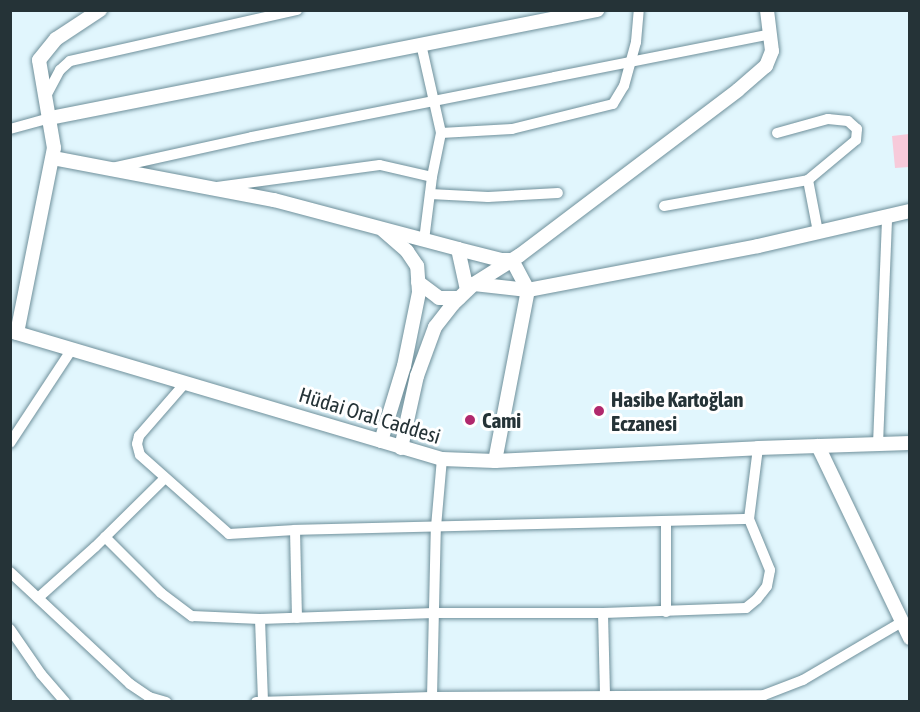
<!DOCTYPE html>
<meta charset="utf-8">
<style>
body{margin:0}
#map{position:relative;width:920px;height:712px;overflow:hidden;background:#e1f6fd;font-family:"Asap Condensed",sans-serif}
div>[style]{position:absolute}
.green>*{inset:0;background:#f7cada}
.roads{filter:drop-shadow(0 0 2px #6f909b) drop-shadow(0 0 2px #6f909b)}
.minor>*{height:10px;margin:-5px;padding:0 5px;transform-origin:5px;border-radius:5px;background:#fff}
.tertiary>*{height:14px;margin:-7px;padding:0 7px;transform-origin:7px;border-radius:7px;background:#fff}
.dots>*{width:16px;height:16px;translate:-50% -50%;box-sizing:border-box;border:3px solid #fff;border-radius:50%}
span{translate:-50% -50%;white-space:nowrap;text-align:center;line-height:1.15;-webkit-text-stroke:6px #fff;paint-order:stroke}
.poi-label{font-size:21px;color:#253337;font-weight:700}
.left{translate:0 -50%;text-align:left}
.street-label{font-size:21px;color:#253337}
.frame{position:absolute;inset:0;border:12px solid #253337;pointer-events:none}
</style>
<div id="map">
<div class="green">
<i style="clip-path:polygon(909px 134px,909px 167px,895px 168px,892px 136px)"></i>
</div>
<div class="roads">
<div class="minor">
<i style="left:421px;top:44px;width:91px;rotate:77.3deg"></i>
<i style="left:441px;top:133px;width:45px;rotate:101.6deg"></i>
<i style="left:432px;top:177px;width:64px;rotate:97.2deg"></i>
<i style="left:45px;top:98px;width:32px;rotate:-62deg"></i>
<i style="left:60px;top:70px;width:13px;rotate:-42deg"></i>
<i style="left:70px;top:61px;width:233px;rotate:-12.7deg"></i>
<i style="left:10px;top:129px;width:41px;rotate:-15.4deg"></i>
<i style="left:441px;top:133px;width:71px;rotate:-3.2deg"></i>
<i style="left:512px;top:129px;width:104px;rotate:-13.9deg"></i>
<i style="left:613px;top:104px;width:21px;rotate:-59deg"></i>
<i style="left:624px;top:86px;width:46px;rotate:-74.7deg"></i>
<i style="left:636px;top:42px;width:32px;rotate:-85deg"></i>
<i style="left:777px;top:133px;width:53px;rotate:-15.4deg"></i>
<i style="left:828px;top:119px;width:20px;rotate:6deg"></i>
<i style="left:848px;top:121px;width:12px;rotate:42deg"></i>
<i style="left:857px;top:129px;width:11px;rotate:95deg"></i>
<i style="left:856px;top:140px;width:62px;rotate:140.2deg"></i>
<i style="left:808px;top:180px;width:53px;rotate:79.1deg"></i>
<i style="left:112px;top:168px;width:143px;rotate:-12.5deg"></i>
<i style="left:252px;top:137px;width:529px;rotate:-11.22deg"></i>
<i style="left:217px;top:187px;width:164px;rotate:-7.7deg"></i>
<i style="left:380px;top:165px;width:53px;rotate:13deg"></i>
<i style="left:430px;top:194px;width:58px;rotate:3deg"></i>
<i style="left:488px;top:197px;width:70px;rotate:-3.3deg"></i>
<i style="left:664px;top:206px;width:146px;rotate:-10.2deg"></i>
<i style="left:186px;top:382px;width:72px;rotate:131deg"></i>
<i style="left:139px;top:436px;width:8px;rotate:104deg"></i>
<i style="left:137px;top:444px;width:11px;rotate:75deg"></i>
<i style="left:140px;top:455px;width:119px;rotate:41.6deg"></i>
<i style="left:229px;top:534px;width:66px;rotate:-3.5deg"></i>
<i style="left:295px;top:530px;width:454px;rotate:-1.4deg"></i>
<i style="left:10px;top:443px;width:113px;rotate:-56.6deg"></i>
<i style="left:878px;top:444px;width:229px;rotate:-87.7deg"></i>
<i style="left:295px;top:530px;width:88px;rotate:88.7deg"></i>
<i style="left:105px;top:537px;width:79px;rotate:45deg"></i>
<i style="left:161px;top:593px;width:39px;rotate:37deg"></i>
<i style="left:192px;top:616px;width:68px;rotate:2.5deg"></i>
<i style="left:260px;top:619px;width:174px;rotate:-2deg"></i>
<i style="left:434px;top:613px;width:169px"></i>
<i style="left:603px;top:613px;width:143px;rotate:-2deg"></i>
<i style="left:746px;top:608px;width:14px;rotate:-39deg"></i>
<i style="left:757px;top:599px;width:16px;rotate:-52deg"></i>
<i style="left:767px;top:586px;width:16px;rotate:-79deg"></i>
<i style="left:770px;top:570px;width:55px;rotate:-112.4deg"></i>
<i style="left:749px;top:519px;width:72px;rotate:-82.8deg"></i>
<i style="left:10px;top:572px;width:164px;rotate:43deg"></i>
<i style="left:130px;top:684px;width:23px;rotate:34deg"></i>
<i style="left:149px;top:697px;width:18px;rotate:16deg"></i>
<i style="left:38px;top:598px;width:76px;rotate:-41.8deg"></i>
<i style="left:95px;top:547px;width:98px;rotate:-44.6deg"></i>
<i style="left:666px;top:612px;width:91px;rotate:-90deg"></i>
<i style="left:603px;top:613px;width:83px;rotate:88.6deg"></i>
<i style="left:260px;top:619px;width:82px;rotate:87.9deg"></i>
<i style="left:10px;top:629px;width:55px;rotate:55.4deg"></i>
<i style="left:41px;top:674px;width:37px;rotate:49deg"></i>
<i style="left:432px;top:697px;width:170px;rotate:-88.7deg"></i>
<i style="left:436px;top:527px;width:68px;rotate:-85deg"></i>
<i style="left:256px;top:702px;width:176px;rotate:-1.6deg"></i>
<i style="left:432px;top:697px;width:332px;rotate:-0.3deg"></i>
<i style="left:764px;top:695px;width:42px;rotate:-21deg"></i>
<i style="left:803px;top:680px;width:115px;rotate:-30.4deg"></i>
</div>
<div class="tertiary">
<i style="left:50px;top:118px;width:558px;rotate:-11.17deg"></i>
<i style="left:53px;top:158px;width:225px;rotate:10.8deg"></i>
<i style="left:274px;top:200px;width:190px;rotate:14.9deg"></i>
<i style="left:458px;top:249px;width:44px;rotate:14.3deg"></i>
<i style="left:501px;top:260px;width:11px"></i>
<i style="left:458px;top:249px;width:42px;rotate:77.6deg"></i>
<i style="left:512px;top:260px;width:34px;rotate:62deg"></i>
<i style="left:418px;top:282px;width:26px;rotate:37deg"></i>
<i style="left:439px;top:298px;width:20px"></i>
<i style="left:474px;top:284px;width:54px;rotate:6.3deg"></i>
<i style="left:10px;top:331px;width:451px;rotate:16.5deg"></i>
<i style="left:442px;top:459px;width:53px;rotate:2.2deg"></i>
<i style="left:495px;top:461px;width:263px;rotate:-2.8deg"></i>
<i style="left:758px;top:448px;width:152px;rotate:-1.9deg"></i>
<i style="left:17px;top:333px;width:189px;rotate:-78.7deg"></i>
<i style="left:54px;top:148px;width:89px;rotate:-99.7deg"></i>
<i style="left:39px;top:60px;width:27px;rotate:-51deg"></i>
<i style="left:56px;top:39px;width:53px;rotate:-33.4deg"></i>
<i style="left:381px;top:441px;width:78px;rotate:-73deg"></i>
<i style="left:404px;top:366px;width:76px;rotate:-78.5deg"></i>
<i style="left:419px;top:292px;width:26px;rotate:-94deg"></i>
<i style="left:417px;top:266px;width:18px;rotate:-124deg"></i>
<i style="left:407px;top:251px;width:32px;rotate:-139deg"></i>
<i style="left:818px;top:446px;width:213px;rotate:64.4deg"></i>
<i style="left:401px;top:448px;width:74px;rotate:-77.5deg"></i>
<i style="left:417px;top:376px;width:52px;rotate:-69.8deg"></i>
<i style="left:435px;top:327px;width:29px;rotate:-52deg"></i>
<i style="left:453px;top:304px;width:29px;rotate:-44deg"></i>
<i style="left:474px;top:284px;width:54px;rotate:-32.2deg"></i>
<i style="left:520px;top:255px;width:273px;rotate:-37.1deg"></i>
<i style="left:738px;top:90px;width:37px;rotate:-41deg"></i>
<i style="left:766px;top:66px;width:16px;rotate:-68deg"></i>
<i style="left:772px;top:51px;width:41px;rotate:-97deg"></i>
<i style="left:495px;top:461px;width:174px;rotate:-79.1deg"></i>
<i style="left:528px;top:290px;width:234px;rotate:-10.8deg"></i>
<i style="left:758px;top:246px;width:156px;rotate:-13deg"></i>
</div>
</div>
<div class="dots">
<i style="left:599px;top:411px;background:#b0296d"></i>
<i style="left:470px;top:420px;background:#b0296d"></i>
</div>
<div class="poi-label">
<span class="left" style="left:611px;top:411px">Hasibe Kartoğlan<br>Eczanesi</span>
<span class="left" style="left:482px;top:420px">Cami</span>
</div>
<div class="street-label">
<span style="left:370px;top:415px;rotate:17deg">Hüdai Oral Caddesi</span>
</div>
<div class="frame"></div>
</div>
